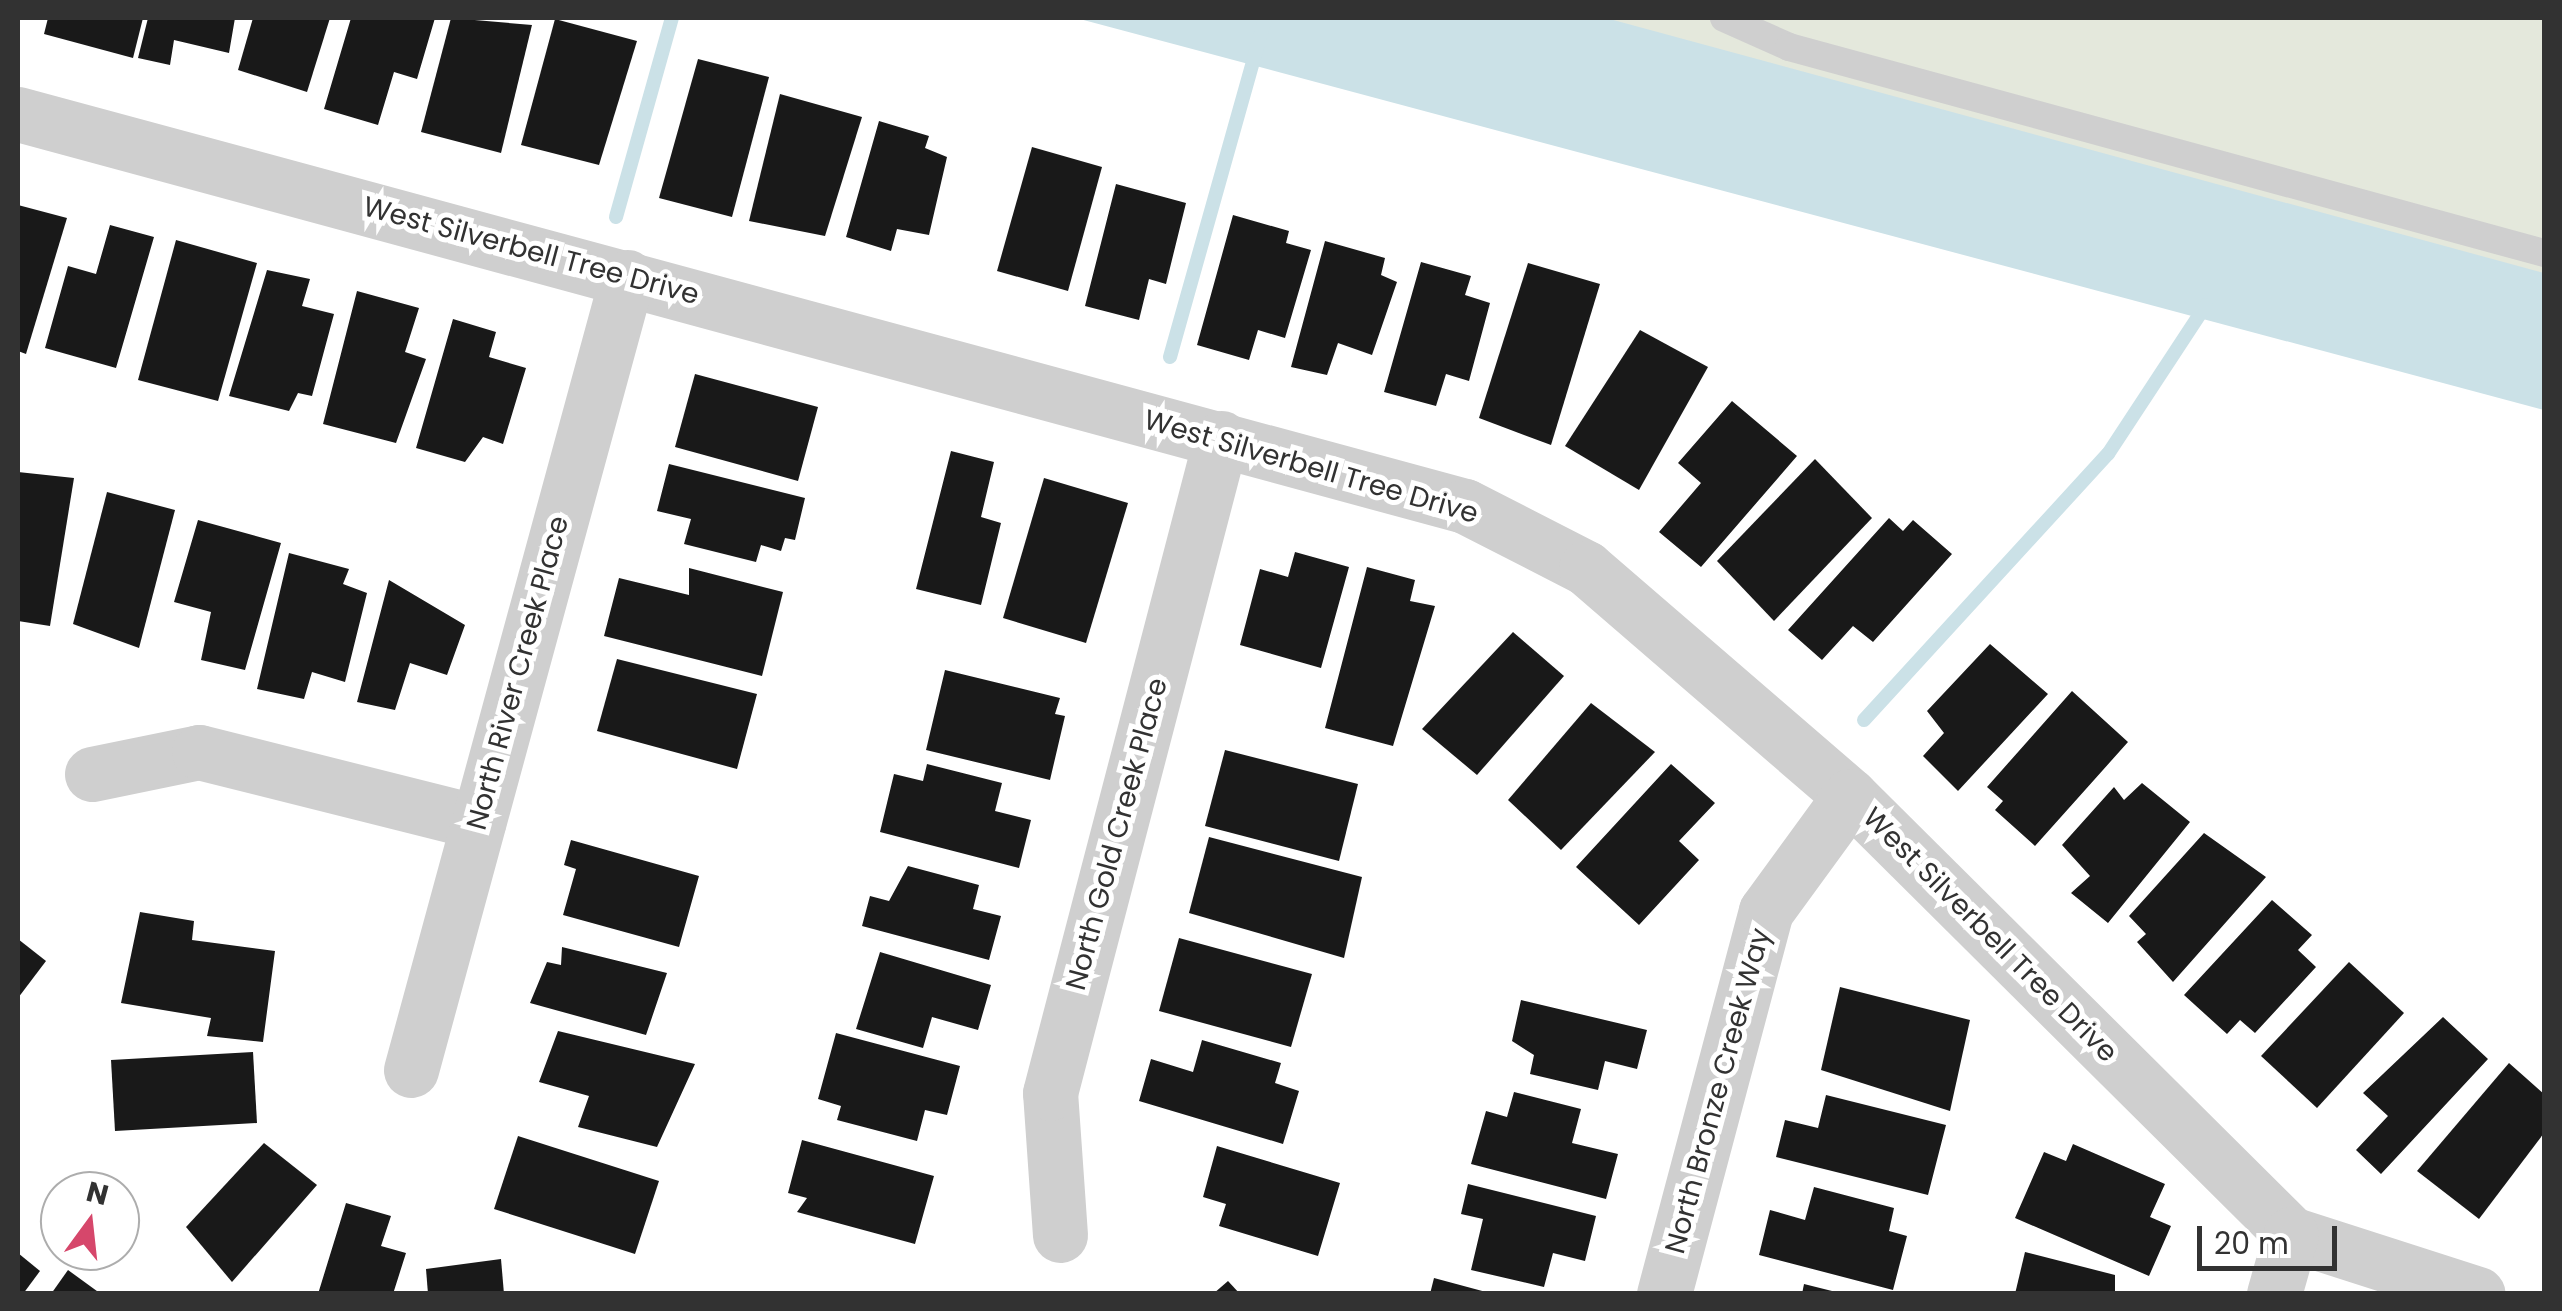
<!DOCTYPE html>
<style>
body{margin:0}
#map{position:relative;width:2562px;height:1311px;overflow:hidden;background:#fff;font-family:Poppins,sans-serif}
div>[style]{position:absolute}
.green>*{inset:0;background:#e4e8dc}
.water>*{inset:0;background:#cbe1e7}
.stream>*{height:14px;margin:-7px;padding:0 7px;transform-origin:7px;border-radius:7px;background:#cbe1e7}
.building>*{inset:0;background:#191919}
.service>*{height:28px;margin:-14px;padding:0 14px;transform-origin:14px;border-radius:14px;background:#cfcfcf}
.minor>*{height:55px;margin:-27.5px;padding:0 27.5px;transform-origin:27.5px;border-radius:27.5px;background:#cfcfcf}
span{translate:-50% -50%;white-space:nowrap;text-align:center;line-height:1.15;-webkit-text-stroke:10px #fff;paint-order:stroke}
.street-label{font-size:28px;color:#323232}
.frame{position:absolute;inset:0;border:20px solid #323232;pointer-events:none}
.north{position:absolute;left:40px;top:1171px;width:100px;height:100px;box-sizing:border-box;background:#fff;border:2px solid #adadad;border-radius:50%;rotate:15deg;font-size:28px;font-weight:700;line-height:40px;text-align:center;color:#323232}
.north::after{content:'';display:block;margin:auto;width:35px;height:45px;background:#d6476b;clip-path:polygon(50% 0,100% 100%,50% 72%,0 100%)}
.scale{position:absolute;left:2197px;top:1226px;width:140px;height:45px;box-sizing:border-box;border:5px solid #323232;border-top:0;padding-left:12px;font-size:30px;line-height:35px;white-space:nowrap;color:#323232;-webkit-text-stroke:8px #fff;paint-order:stroke}
</style>
<div id="map">
<div class="green">
<i style="clip-path:polygon(1316px 18px,2544px 18px,2544px 373px)"></i>
</div>
<div class="water">
<i style="clip-path:polygon(1076px 18px,1606px 18px,2544px 273px,2544px 410px)"></i>
</div>
<div class="stream">
<i style="left:616px;top:217px;width:207px;rotate:-74.3deg"></i>
<i style="left:1170px;top:357px;width:352px;rotate:-74.3deg"></i>
<i style="left:1864px;top:720px;width:361px;rotate:-47.5deg"></i>
<i style="left:2108px;top:454px;width:178px;rotate:-56.7deg"></i>
</div>
<div class="building">
<i style="clip-path:polygon(48px 18px,143px 18px,133px 58px,44px 34px)"></i>
<i style="clip-path:polygon(148px 18px,235px 18px,229px 53px,174px 40px,170px 65px,138px 58px)"></i>
<i style="clip-path:polygon(253px 18px,330px 18px,307px 92px,238px 70px)"></i>
<i style="clip-path:polygon(351px 18px,435px 18px,417px 79px,394px 72px,378px 125px,324px 109px)"></i>
<i style="clip-path:polygon(451px 18px,532px 25px,501px 153px,421px 132px)"></i>
<i style="clip-path:polygon(555px 19px,637px 41px,599px 165px,521px 145px)"></i>
<i style="clip-path:polygon(698px 59px,769px 77px,732px 217px,659px 198px)"></i>
<i style="clip-path:polygon(780px 94px,862px 117px,825px 236px,749px 221px)"></i>
<i style="clip-path:polygon(879px 121px,929px 136px,925px 148px,947px 157px,929px 235px,897px 229px,891px 251px,846px 237px)"></i>
<i style="clip-path:polygon(1032px 147px,1102px 167px,1068px 291px,997px 271px)"></i>
<i style="clip-path:polygon(1116px 184px,1186px 203px,1166px 284px,1149px 279px,1139px 320px,1085px 306px)"></i>
<i style="clip-path:polygon(18px 205px,67px 218px,26px 354px,18px 351px)"></i>
<i style="clip-path:polygon(1233px 215px,1289px 231px,1286px 243px,1311px 250px,1285px 338px,1258px 330px,1249px 360px,1197px 345px)"></i>
<i style="clip-path:polygon(110px 225px,154px 237px,116px 368px,45px 348px,68px 266px,96px 274px)"></i>
<i style="clip-path:polygon(176px 240px,257px 263px,218px 401px,138px 380px)"></i>
<i style="clip-path:polygon(1325px 241px,1385px 258px,1381px 275px,1397px 282px,1372px 355px,1338px 343px,1327px 375px,1291px 367px)"></i>
<i style="clip-path:polygon(1421px 262px,1471px 276px,1465px 295px,1490px 303px,1469px 381px,1446px 374px,1436px 406px,1384px 392px)"></i>
<i style="clip-path:polygon(1528px 263px,1600px 284px,1551px 445px,1479px 418px)"></i>
<i style="clip-path:polygon(267px 270px,310px 279px,302px 306px,334px 314px,312px 396px,298px 393px,289px 411px,229px 396px)"></i>
<i style="clip-path:polygon(357px 291px,419px 308px,405px 352px,426px 359px,396px 443px,323px 424px)"></i>
<i style="clip-path:polygon(453px 319px,496px 332px,489px 357px,526px 368px,503px 444px,483px 437px,465px 462px,416px 448px)"></i>
<i style="clip-path:polygon(1640px 330px,1708px 367px,1639px 490px,1565px 446px)"></i>
<i style="clip-path:polygon(695px 374px,818px 407px,798px 481px,675px 447px)"></i>
<i style="clip-path:polygon(1732px 401px,1797px 456px,1701px 567px,1659px 532px,1701px 483px,1678px 463px)"></i>
<i style="clip-path:polygon(951px 451px,994px 462px,981px 517px,1001px 523px,981px 605px,916px 589px)"></i>
<i style="clip-path:polygon(1815px 459px,1872px 518px,1774px 621px,1717px 561px)"></i>
<i style="clip-path:polygon(669px 464px,805px 498px,795px 540px,785px 538px,781px 551px,761px 545px,756px 562px,684px 544px,691px 519px,657px 511px)"></i>
<i style="clip-path:polygon(18px 472px,74px 478px,50px 626px,18px 621px)"></i>
<i style="clip-path:polygon(1044px 478px,1128px 503px,1086px 643px,1003px 618px)"></i>
<i style="clip-path:polygon(107px 492px,175px 510px,139px 648px,73px 624px)"></i>
<i style="clip-path:polygon(1889px 518px,1903px 531px,1913px 520px,1952px 554px,1873px 642px,1853px 626px,1822px 660px,1788px 630px)"></i>
<i style="clip-path:polygon(198px 520px,281px 543px,245px 670px,201px 660px,211px 612px,174px 602px)"></i>
<i style="clip-path:polygon(1295px 552px,1349px 567px,1321px 668px,1240px 645px,1260px 569px,1288px 577px)"></i>
<i style="clip-path:polygon(289px 553px,349px 569px,343px 584px,367px 593px,345px 682px,312px 672px,304px 699px,257px 689px)"></i>
<i style="clip-path:polygon(1367px 567px,1415px 580px,1410px 601px,1435px 606px,1393px 746px,1325px 728px)"></i>
<i style="clip-path:polygon(689px 568px,783px 592px,762px 676px,604px 636px,619px 578px,689px 595px)"></i>
<i style="clip-path:polygon(389px 580px,465px 625px,447px 675px,410px 663px,395px 710px,357px 702px)"></i>
<i style="clip-path:polygon(1513px 632px,1564px 676px,1477px 775px,1422px 729px)"></i>
<i style="clip-path:polygon(1990px 644px,2048px 694px,1958px 791px,1923px 756px,1944px 733px,1927px 711px)"></i>
<i style="clip-path:polygon(617px 659px,757px 694px,737px 769px,597px 731px)"></i>
<i style="clip-path:polygon(945px 670px,1060px 698px,1055px 714px,1065px 716px,1050px 780px,926px 750px)"></i>
<i style="clip-path:polygon(2072px 691px,2128px 742px,2035px 846px,1995px 810px,2003px 801px,1987px 787px)"></i>
<i style="clip-path:polygon(1591px 703px,1655px 752px,1561px 850px,1508px 800px)"></i>
<i style="clip-path:polygon(1225px 750px,1358px 784px,1339px 861px,1205px 826px)"></i>
<i style="clip-path:polygon(927px 764px,1002px 783px,995px 811px,1031px 820px,1019px 868px,880px 832px,894px 774px,923px 781px)"></i>
<i style="clip-path:polygon(1671px 764px,1715px 803px,1679px 841px,1699px 860px,1639px 925px,1576px 867px)"></i>
<i style="clip-path:polygon(2142px 783px,2190px 822px,2108px 923px,2071px 893px,2090px 876px,2062px 845px,2114px 787px,2124px 800px)"></i>
<i style="clip-path:polygon(2204px 833px,2266px 877px,2173px 982px,2137px 942px,2146px 934px,2129px 916px)"></i>
<i style="clip-path:polygon(1209px 837px,1362px 877px,1344px 958px,1189px 913px)"></i>
<i style="clip-path:polygon(571px 840px,699px 876px,679px 947px,563px 915px,576px 869px,564px 865px)"></i>
<i style="clip-path:polygon(908px 866px,979px 885px,973px 909px,1001px 916px,989px 960px,862px 926px,870px 896px,889px 901px)"></i>
<i style="clip-path:polygon(2272px 900px,2312px 935px,2298px 950px,2316px 967px,2255px 1033px,2240px 1020px,2227px 1034px,2184px 995px)"></i>
<i style="clip-path:polygon(140px 912px,194px 921px,192px 940px,275px 951px,263px 1042px,207px 1036px,211px 1018px,121px 1003px)"></i>
<i style="clip-path:polygon(1179px 938px,1312px 974px,1291px 1047px,1159px 1011px)"></i>
<i style="clip-path:polygon(18px 939px,46px 961px,18px 998px)"></i>
<i style="clip-path:polygon(562px 947px,667px 973px,646px 1035px,530px 1003px,547px 962px,561px 965px)"></i>
<i style="clip-path:polygon(880px 952px,991px 985px,978px 1030px,932px 1017px,923px 1048px,856px 1029px)"></i>
<i style="clip-path:polygon(2349px 962px,2404px 1013px,2317px 1108px,2261px 1056px)"></i>
<i style="clip-path:polygon(1840px 987px,1970px 1020px,1950px 1111px,1821px 1070px)"></i>
<i style="clip-path:polygon(1521px 1000px,1647px 1030px,1637px 1069px,1605px 1061px,1598px 1090px,1530px 1074px,1534px 1055px,1512px 1041px)"></i>
<i style="clip-path:polygon(2443px 1017px,2488px 1059px,2381px 1174px,2356px 1150px,2388px 1116px,2363px 1093px)"></i>
<i style="clip-path:polygon(558px 1031px,695px 1064px,657px 1147px,578px 1127px,589px 1096px,539px 1082px)"></i>
<i style="clip-path:polygon(836px 1033px,960px 1066px,947px 1115px,925px 1110px,917px 1141px,837px 1120px,841px 1106px,818px 1099px)"></i>
<i style="clip-path:polygon(1202px 1040px,1281px 1063px,1275px 1083px,1299px 1091px,1283px 1144px,1139px 1101px,1151px 1059px,1193px 1072px)"></i>
<i style="clip-path:polygon(253px 1052px,257px 1123px,115px 1131px,111px 1060px)"></i>
<i style="clip-path:polygon(2509px 1063px,2544px 1094px,2544px 1133px,2479px 1219px,2417px 1171px)"></i>
<i style="clip-path:polygon(1514px 1092px,1581px 1109px,1572px 1143px,1618px 1154px,1606px 1199px,1471px 1164px,1486px 1111px,1507px 1117px)"></i>
<i style="clip-path:polygon(1826px 1095px,1946px 1125px,1928px 1195px,1776px 1157px,1785px 1120px,1818px 1128px)"></i>
<i style="clip-path:polygon(518px 1136px,659px 1181px,635px 1254px,494px 1209px)"></i>
<i style="clip-path:polygon(802px 1140px,934px 1176px,915px 1244px,797px 1212px,807px 1198px,788px 1193px)"></i>
<i style="clip-path:polygon(264px 1143px,317px 1185px,232px 1282px,186px 1227px)"></i>
<i style="clip-path:polygon(2073px 1144px,2165px 1184px,2150px 1217px,2171px 1226px,2149px 1276px,2015px 1218px,2044px 1152px,2066px 1161px)"></i>
<i style="clip-path:polygon(1217px 1146px,1340px 1183px,1318px 1256px,1219px 1226px,1226px 1204px,1203px 1197px)"></i>
<i style="clip-path:polygon(1468px 1184px,1596px 1216px,1585px 1261px,1553px 1253px,1544px 1287px,1471px 1270px,1483px 1219px,1461px 1214px)"></i>
<i style="clip-path:polygon(1814px 1187px,1894px 1208px,1889px 1231px,1907px 1236px,1893px 1290px,1759px 1255px,1770px 1210px,1805px 1220px)"></i>
<i style="clip-path:polygon(346px 1203px,391px 1216px,381px 1246px,406px 1253px,393px 1294px,318px 1294px)"></i>
<i style="clip-path:polygon(2025px 1252px,2115px 1275px,2115px 1294px,2015px 1294px)"></i>
<i style="clip-path:polygon(18px 1253px,40px 1271px,23px 1294px,18px 1294px)"></i>
<i style="clip-path:polygon(501px 1259px,504px 1294px,428px 1294px,426px 1269px)"></i>
<i style="clip-path:polygon(68px 1270px,101px 1294px,51px 1294px)"></i>
<i style="clip-path:polygon(1434px 1278px,1486px 1292px,1485px 1294px,1430px 1294px)"></i>
<i style="clip-path:polygon(1228px 1281px,1240px 1294px,1213px 1294px)"></i>
<i style="clip-path:polygon(1804px 1284px,1836px 1292px,1835px 1294px,1802px 1294px)"></i>
</div>
<div class="service">
<i style="left:1724px;top:18px;width:71px;rotate:24deg"></i>
<i style="left:1789px;top:47px;width:783px;rotate:15.26deg"></i>
</div>
<div class="minor">
<i style="left:18px;top:114px;width:1499px;rotate:15.16deg"></i>
<i style="left:1465px;top:506px;width:136px;rotate:27.1deg"></i>
<i style="left:1586px;top:568px;width:349px;rotate:40.8deg"></i>
<i style="left:1850px;top:796px;width:622px;rotate:44.8deg"></i>
<i style="left:2291px;top:1234px;width:196px;rotate:17.8deg"></i>
<i style="left:92px;top:774px;width:109px;rotate:-11.6deg"></i>
<i style="left:199px;top:752px;width:288px;rotate:14.1deg"></i>
<i style="left:411px;top:1070px;width:822px;rotate:-74.76deg"></i>
<i style="left:1060px;top:1235px;width:142px;rotate:-94deg"></i>
<i style="left:1050px;top:1093px;width:677px;rotate:-75.37deg"></i>
<i style="left:1664px;top:1294px;width:396px;rotate:-75.1deg"></i>
<i style="left:1766px;top:911px;width:142px;rotate:-53.9deg"></i>
<i style="left:2274px;top:1294px;width:62px;rotate:-74.2deg"></i>
</div>
<div class="street-label">
<span style="left:531px;top:251px;rotate:15deg">West Silverbell Tree Drive</span>
<span style="left:1311px;top:467px;rotate:16deg">West Silverbell Tree Drive</span>
<span style="left:518px;top:673px;rotate:-75deg">North River Creek Place</span>
<span style="left:1117px;top:834px;rotate:-75deg">North Gold Creek Place</span>
<span style="left:1990px;top:935px;rotate:45deg">West Silverbell Tree Drive</span>
<span style="left:1718px;top:1091px;rotate:-75deg">North Bronze Creek Way</span>
</div>
<div class="frame"></div>
<div class="north">N</div>
<div class="scale">20 m</div>
</div>
